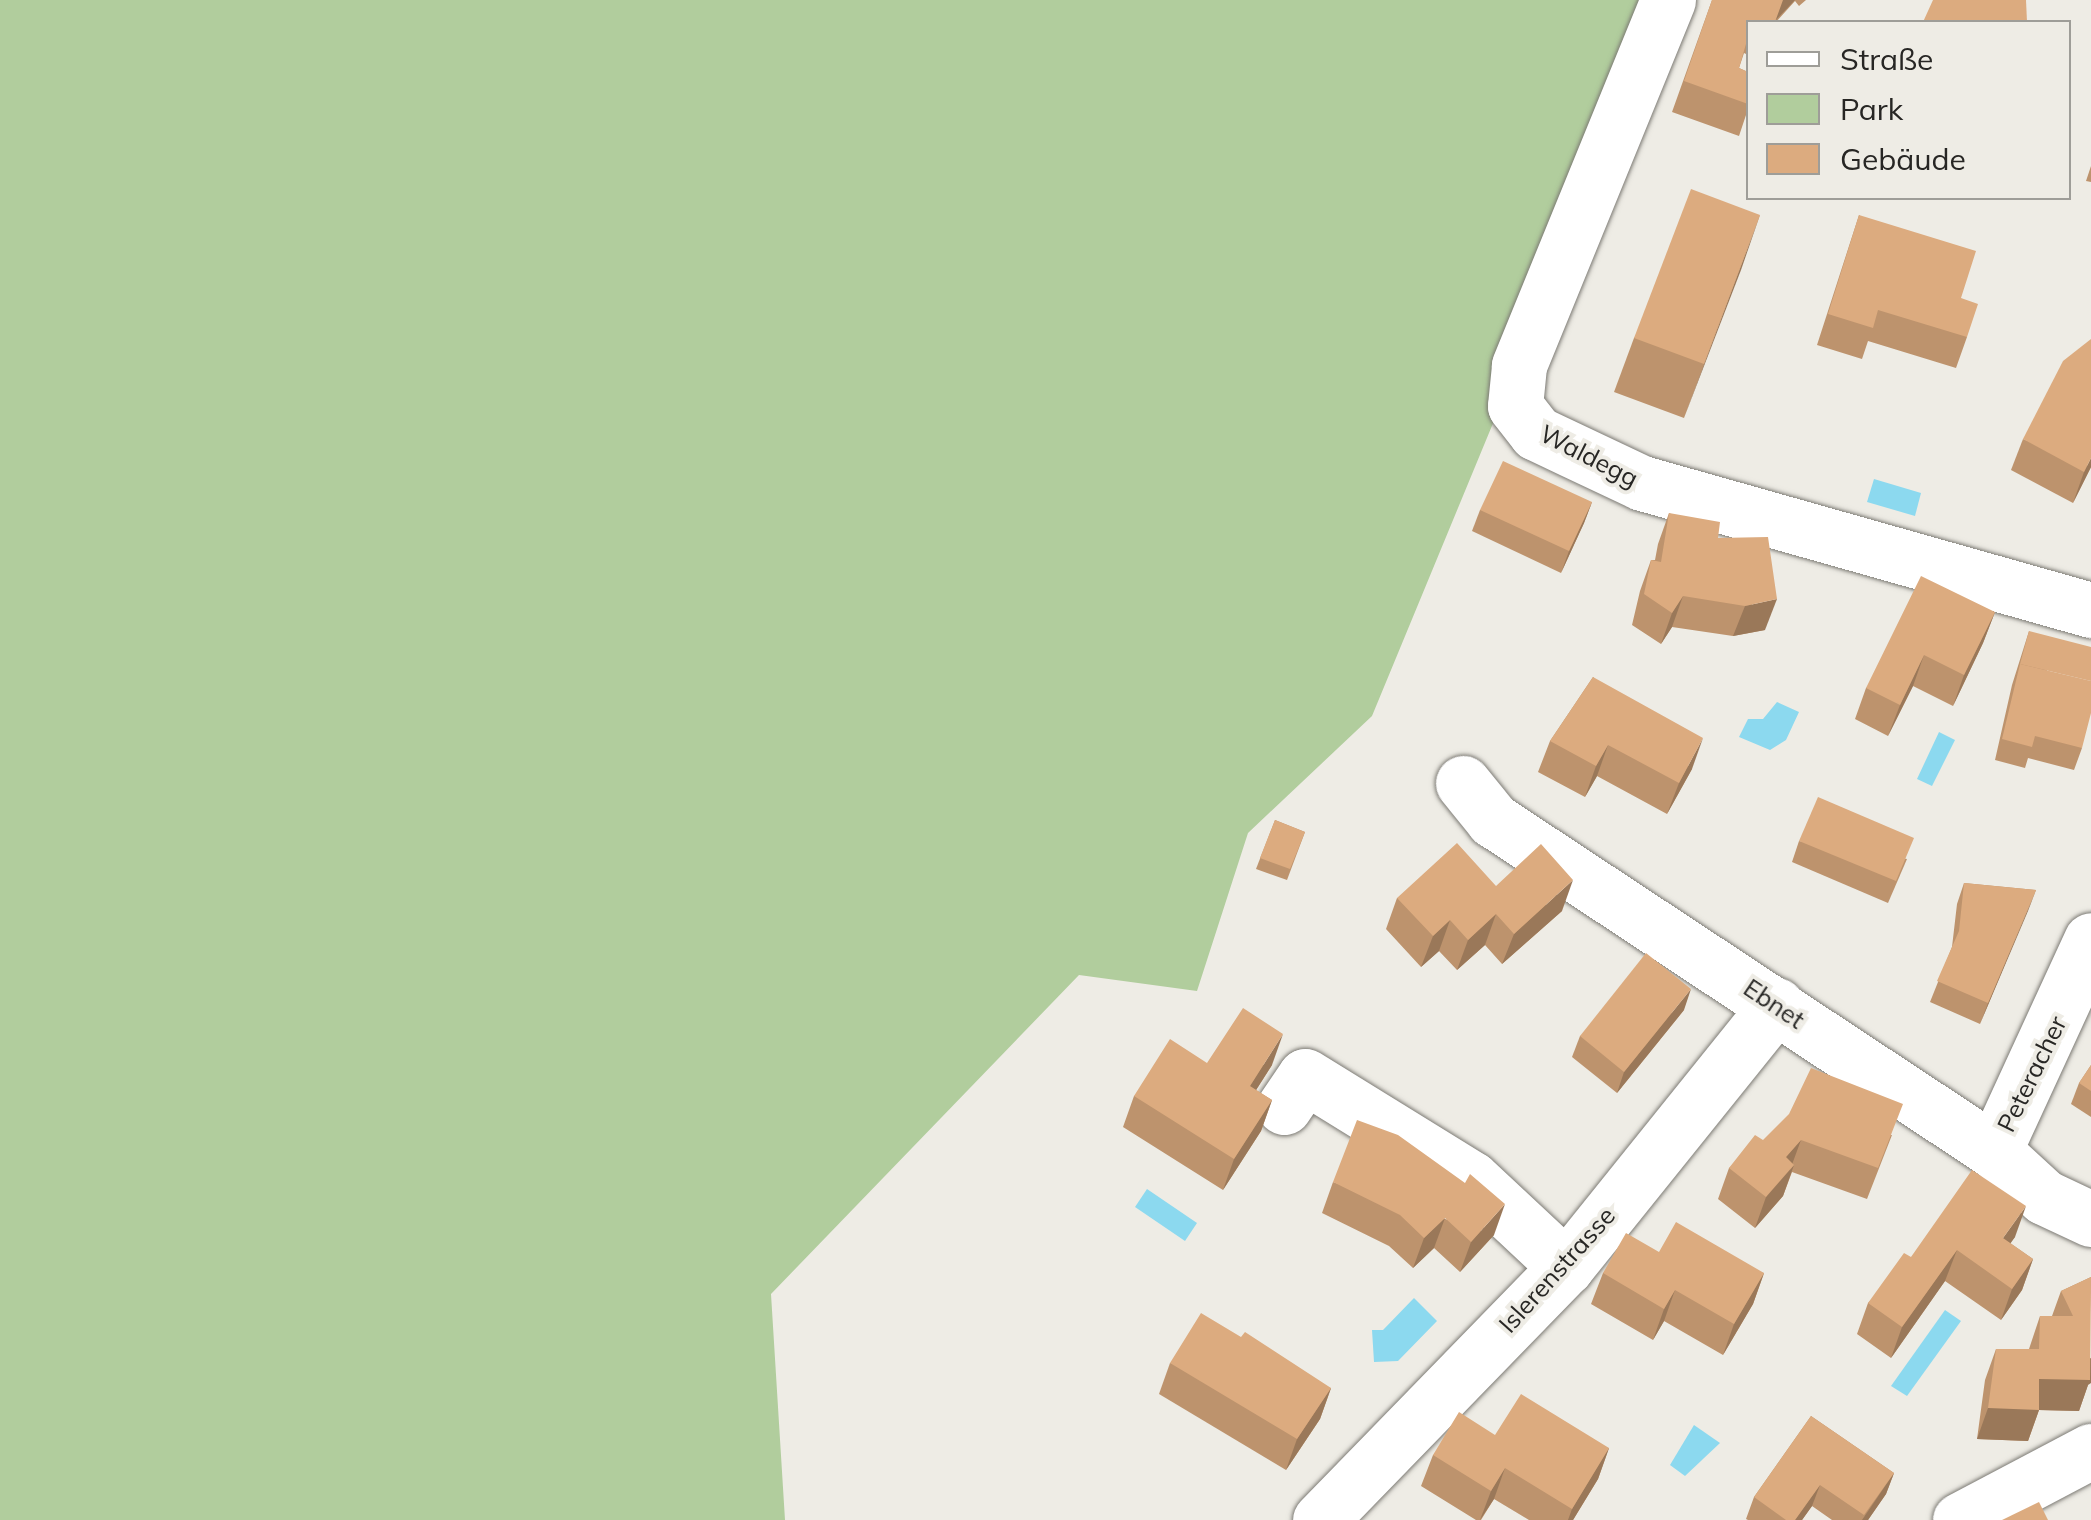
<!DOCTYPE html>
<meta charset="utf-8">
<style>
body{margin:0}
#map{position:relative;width:2091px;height:1520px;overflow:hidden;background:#eeece5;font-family:Mulish,sans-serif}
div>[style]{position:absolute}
.green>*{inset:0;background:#b1cd9d}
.water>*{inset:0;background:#8cd9ef}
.roads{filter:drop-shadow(0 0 2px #7c7a74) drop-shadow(0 0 2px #7c7a74)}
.minor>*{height:55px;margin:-27.5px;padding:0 27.5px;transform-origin:27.5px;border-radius:27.5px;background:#fff}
.wall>*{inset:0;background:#bd936d}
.shaded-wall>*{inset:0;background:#9a7859}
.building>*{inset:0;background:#dcab7f}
span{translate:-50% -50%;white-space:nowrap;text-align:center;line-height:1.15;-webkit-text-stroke:8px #eeece5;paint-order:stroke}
.street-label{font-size:25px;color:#272624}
.legend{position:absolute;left:1746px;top:20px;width:325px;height:180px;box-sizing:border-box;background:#eeece5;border:2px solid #9e9d98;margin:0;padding:12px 18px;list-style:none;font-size:30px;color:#272624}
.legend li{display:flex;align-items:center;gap:20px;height:50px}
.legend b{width:50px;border:2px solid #9e9d98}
</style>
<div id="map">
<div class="green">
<i style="clip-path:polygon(0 0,1668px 0,1372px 716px,1248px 833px,1197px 991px,1079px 975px,771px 1294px,785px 1520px,0 1520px)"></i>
</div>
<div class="water">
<i style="clip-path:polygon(1874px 479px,1921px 493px,1915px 516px,1867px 502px)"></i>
<i style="clip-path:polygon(1777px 702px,1799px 712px,1786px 740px,1770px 750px,1739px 737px,1748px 719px,1763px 719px)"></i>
<i style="clip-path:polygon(1939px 732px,1955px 740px,1932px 786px,1917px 779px)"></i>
<i style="clip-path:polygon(1147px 1189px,1197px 1223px,1185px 1241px,1135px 1207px)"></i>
<i style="clip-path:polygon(1414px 1298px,1437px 1321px,1398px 1361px,1374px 1362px,1372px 1330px,1383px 1330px)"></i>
<i style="clip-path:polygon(1945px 1310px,1961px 1321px,1907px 1396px,1891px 1386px)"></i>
<i style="clip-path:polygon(1694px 1425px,1720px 1443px,1685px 1476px,1670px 1465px)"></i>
</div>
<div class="roads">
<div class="minor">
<i style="left:1668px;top:0;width:395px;rotate:112.2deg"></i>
<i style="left:1519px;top:366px;width:40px;rotate:95.7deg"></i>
<i style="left:1515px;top:406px;width:34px;rotate:52deg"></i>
<i style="left:1536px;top:433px;width:117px;rotate:25.3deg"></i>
<i style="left:1642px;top:483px;width:467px;rotate:15.8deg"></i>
<i style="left:1463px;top:783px;width:48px;rotate:51deg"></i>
<i style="left:1493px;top:820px;width:600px;rotate:33.45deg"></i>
<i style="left:1994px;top:1151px;width:68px;rotate:42.6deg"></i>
<i style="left:2044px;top:1197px;width:52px;rotate:25.1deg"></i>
<i style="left:1284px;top:1107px;width:37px;rotate:-56deg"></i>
<i style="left:1305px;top:1076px;width:196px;rotate:31.7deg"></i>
<i style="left:1472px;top:1179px;width:129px;rotate:43.1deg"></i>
<i style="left:1994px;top:1151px;width:232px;rotate:-65.3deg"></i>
<i style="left:1320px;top:1520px;width:353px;rotate:-45.8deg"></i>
<i style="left:1566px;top:1267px;width:336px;rotate:-51.2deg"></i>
<i style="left:1960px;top:1520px;width:148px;rotate:-27.8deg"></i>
</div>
</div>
<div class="wall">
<i style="clip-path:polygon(1712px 0,1806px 0,1799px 6px,1795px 1px,1776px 22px,1748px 22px,1748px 55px,1744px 53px,1739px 68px,1748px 72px,1748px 109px,1739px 136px,1672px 112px)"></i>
<i style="clip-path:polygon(2091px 166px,2091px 182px,2086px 181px)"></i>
<i style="clip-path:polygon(1760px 215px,1684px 418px,1614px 392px,1634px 338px)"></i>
<i style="clip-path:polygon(1859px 215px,1961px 298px,1967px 337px,1956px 368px,1868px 341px,1862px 359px,1817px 345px)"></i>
<i style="clip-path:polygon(2023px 439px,2091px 467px,2073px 503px,2011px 470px)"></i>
<i style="clip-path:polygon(1592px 502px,1584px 523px,1561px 573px,1472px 531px,1480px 510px)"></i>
<i style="clip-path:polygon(1669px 513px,1718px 538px,1765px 630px,1733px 636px,1672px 627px,1661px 644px,1632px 625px,1640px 591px,1651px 560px,1655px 560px,1658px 544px)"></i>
<i style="clip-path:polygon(1995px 612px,1983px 643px,1953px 706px,1913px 686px,1888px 736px,1855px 719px,1866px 688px)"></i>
<i style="clip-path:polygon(2029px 631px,2082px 748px,2074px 770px,2028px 758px,2025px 768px,1995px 760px,2012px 685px)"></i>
<i style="clip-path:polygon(1593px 677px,1692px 769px,1667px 814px,1597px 776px,1585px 797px,1538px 772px,1550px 741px)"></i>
<i style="clip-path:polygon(1275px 820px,1305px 832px,1287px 880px,1256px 869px)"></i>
<i style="clip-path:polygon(1799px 841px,1907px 859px,1888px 903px,1792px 862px)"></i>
<i style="clip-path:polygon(1964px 883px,2036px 890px,1980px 1024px,1930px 1002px,1952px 947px,1957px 904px)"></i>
<i style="clip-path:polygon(1496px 886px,1562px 911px,1502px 964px,1485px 945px,1457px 970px,1439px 951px,1421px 967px,1386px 929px,1397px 898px)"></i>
<i style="clip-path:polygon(1684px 1010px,1617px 1093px,1572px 1057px,1580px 1036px)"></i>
<i style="clip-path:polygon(1207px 1063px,1272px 1065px,1256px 1090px,1272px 1100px,1261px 1131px,1223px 1190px,1123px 1127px,1134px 1096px)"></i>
<i style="clip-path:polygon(2091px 1065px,2091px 1117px,2071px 1104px,2079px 1083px)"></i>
<i style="clip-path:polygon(1892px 1135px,1867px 1199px,1792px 1172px,1783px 1196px,1755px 1228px,1718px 1199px,1729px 1168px,1763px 1140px)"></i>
<i style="clip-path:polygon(1333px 1182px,1494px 1235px,1460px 1272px,1434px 1248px,1413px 1268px,1389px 1246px,1322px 1213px)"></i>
<i style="clip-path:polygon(2015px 1237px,2010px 1243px,2033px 1259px,2022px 1290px,2001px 1320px,1945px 1281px,1891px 1358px,1857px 1334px,1868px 1303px,1911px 1257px)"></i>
<i style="clip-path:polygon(1659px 1252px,1764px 1273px,1753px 1304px,1723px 1355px,1664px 1321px,1653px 1340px,1591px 1304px,1603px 1273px)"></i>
<i style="clip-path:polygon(2091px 1277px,2088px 1385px,2079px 1411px,2039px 1410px,2028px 1441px,1977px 1439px,1985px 1380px,1996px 1349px,2029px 1349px,2040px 1316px,2052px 1316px,2061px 1291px)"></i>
<i style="clip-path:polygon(1170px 1363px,1331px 1388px,1320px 1419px,1286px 1470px,1159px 1394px)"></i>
<i style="clip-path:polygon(1811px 1416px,1894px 1473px,1886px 1494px,1868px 1520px,1832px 1520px,1812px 1506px,1802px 1520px,1748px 1520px,1746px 1519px,1754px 1497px)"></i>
<i style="clip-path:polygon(1495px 1435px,1609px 1448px,1598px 1479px,1573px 1520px,1529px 1520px,1494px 1499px,1481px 1520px,1476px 1520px,1421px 1486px,1433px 1455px)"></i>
</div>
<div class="shaded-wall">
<i style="clip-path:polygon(1782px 0,1795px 0,1774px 22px)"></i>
<i style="clip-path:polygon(1760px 215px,1741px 270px,1684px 418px,1704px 364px)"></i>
<i style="clip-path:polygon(2091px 458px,2091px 467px,2073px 503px,2084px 472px)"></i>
<i style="clip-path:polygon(1592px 502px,1584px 523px,1561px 573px,1569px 551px)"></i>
<i style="clip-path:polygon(1683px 596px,1672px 627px,1661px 644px,1672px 613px)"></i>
<i style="clip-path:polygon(1777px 599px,1765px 630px,1733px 636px,1745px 606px)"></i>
<i style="clip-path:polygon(1995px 612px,1983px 643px,1953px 706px,1964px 675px)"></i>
<i style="clip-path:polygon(1924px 655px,1913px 686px,1888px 736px,1900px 705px)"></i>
<i style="clip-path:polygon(1703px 738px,1692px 769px,1667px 814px,1679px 783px)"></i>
<i style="clip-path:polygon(1608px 745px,1597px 776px,1585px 797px,1596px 766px)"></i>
<i style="clip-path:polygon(1573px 880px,1562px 911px,1502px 964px,1514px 934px)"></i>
<i style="clip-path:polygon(2036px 890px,2028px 911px,1980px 1024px,1988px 1003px)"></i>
<i style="clip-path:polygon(1496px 914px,1485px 945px,1457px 970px,1468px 940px)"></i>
<i style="clip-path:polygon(1450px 920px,1439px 951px,1421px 967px,1433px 936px)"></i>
<i style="clip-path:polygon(1691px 989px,1684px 1010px,1617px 1093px,1624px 1072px)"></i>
<i style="clip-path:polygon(1283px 1034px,1272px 1065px,1239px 1117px,1250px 1086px)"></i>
<i style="clip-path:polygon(1272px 1100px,1261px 1131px,1223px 1190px,1234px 1159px)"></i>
<i style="clip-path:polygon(1801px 1140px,1790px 1170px,1794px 1165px,1783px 1196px,1755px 1228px,1766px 1197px,1786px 1157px)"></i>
<i style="clip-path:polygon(1505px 1204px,1494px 1235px,1460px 1272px,1471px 1242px)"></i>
<i style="clip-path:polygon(2026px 1206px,2015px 1237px,1992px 1269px,2003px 1238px)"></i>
<i style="clip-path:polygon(1445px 1218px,1434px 1248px,1413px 1268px,1424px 1238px)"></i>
<i style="clip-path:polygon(1957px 1250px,1945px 1281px,1891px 1358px,1902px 1327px)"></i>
<i style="clip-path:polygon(2033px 1259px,2022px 1290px,2001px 1320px,2012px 1289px)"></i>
<i style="clip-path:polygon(1764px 1273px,1753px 1304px,1723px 1355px,1734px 1324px)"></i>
<i style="clip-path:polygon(1675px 1290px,1664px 1321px,1653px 1340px,1664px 1309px)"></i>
<i style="clip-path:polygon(2091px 1358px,2091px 1383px,2088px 1385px,2079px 1411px,2039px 1410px,2028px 1441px,1977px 1439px,1988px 1408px,2039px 1379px)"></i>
<i style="clip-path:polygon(1331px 1388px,1320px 1419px,1286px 1470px,1297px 1439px)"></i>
<i style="clip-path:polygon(1609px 1448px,1598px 1479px,1573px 1520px,1568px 1520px,1572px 1509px)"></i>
<i style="clip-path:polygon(1505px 1468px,1494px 1499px,1480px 1520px,1491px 1491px)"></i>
<i style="clip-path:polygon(1894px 1473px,1886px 1494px,1868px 1520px,1862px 1520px)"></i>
<i style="clip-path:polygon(1820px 1485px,1812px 1506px,1802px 1520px,1795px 1520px)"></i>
</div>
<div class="building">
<i style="clip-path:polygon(1712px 0,1783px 0,1775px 22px,1748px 22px,1748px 37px,1739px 68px,1748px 72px,1748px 104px,1684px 81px)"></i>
<i style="clip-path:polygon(1933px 0,2026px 0,2027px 22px,1923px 22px)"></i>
<i style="clip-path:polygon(1691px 189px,1760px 215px,1704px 364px,1634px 338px)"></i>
<i style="clip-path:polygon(1859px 215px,1976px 251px,1961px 298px,1978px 304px,1967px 337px,1878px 310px,1873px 328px,1828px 314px)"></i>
<i style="clip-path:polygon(2091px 339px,2091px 458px,2084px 472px,2023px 439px,2063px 361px)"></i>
<i style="clip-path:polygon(1503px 461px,1592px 502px,1569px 551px,1480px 510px)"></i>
<i style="clip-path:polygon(1669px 513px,1720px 522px,1718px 538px,1768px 537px,1777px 599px,1745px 606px,1683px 596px,1672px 613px,1644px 594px,1651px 560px,1661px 562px)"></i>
<i style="clip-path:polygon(1921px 576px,1995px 612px,1964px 675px,1924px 655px,1900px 705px,1866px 688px)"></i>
<i style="clip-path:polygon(2029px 631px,2091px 647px,2091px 681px,2020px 664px)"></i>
<i style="clip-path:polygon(2020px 664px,2091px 681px,2091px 713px,2082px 748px,2035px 736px,2032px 747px,2002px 739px)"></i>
<i style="clip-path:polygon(1593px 677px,1703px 738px,1679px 783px,1608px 745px,1596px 766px,1550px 741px)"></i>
<i style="clip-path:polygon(1818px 797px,1914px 838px,1896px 881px,1799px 841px)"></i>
<i style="clip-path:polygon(1275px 820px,1305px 832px,1290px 869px,1260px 858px)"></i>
<i style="clip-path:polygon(1457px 843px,1496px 886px,1541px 844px,1573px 880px,1514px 934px,1496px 914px,1468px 940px,1450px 920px,1433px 936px,1397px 898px)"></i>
<i style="clip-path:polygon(1964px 883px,2036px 890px,1988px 1003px,1937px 981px,1959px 931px)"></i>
<i style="clip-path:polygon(1646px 953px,1691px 989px,1624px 1072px,1580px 1036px)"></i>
<i style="clip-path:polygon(1243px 1008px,1283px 1034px,1250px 1086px,1272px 1100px,1234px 1159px,1134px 1096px,1170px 1039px,1207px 1063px)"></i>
<i style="clip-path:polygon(2091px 1065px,2091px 1091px,2079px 1083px)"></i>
<i style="clip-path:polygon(1811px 1068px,1903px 1104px,1878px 1168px,1801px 1140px,1786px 1157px,1794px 1165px,1766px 1197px,1729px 1168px,1755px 1135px,1763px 1140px,1789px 1114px)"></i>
<i style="clip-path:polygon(1357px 1120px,1398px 1135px,1465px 1183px,1470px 1174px,1505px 1204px,1471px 1242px,1445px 1218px,1424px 1238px,1400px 1215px,1333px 1182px)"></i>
<i style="clip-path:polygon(1972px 1170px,2026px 1206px,2003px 1238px,2033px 1259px,2012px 1289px,1957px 1250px,1902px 1327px,1868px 1303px,1904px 1253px,1911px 1257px)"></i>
<i style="clip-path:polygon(1676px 1222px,1764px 1273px,1734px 1324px,1675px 1290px,1664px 1309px,1603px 1273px,1626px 1233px,1659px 1252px)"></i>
<i style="clip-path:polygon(2091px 1277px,2090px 1380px,2039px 1379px,2039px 1410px,1988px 1408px,1996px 1349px,2039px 1349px,2040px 1316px,2073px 1316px,2061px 1291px)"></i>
<i style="clip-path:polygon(1201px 1313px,1241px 1337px,1245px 1332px,1331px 1388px,1297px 1439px,1170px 1363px)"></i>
<i style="clip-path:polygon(1521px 1394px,1609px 1448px,1572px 1509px,1505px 1468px,1491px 1491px,1433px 1455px,1459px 1412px,1495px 1435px)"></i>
<i style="clip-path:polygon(1811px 1416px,1894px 1473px,1864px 1515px,1820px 1485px,1795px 1520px,1786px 1520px,1754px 1497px)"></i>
<i style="clip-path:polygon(2039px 1502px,2048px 1520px,2002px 1520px)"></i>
</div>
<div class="street-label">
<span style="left:1589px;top:456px;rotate:27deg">Waldegg</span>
<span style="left:1774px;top:1004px;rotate:34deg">Ebnet</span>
<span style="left:2032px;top:1074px;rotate:-64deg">Peteracher</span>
<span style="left:1557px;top:1270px;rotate:-48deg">Islerenstrasse</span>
</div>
<ul class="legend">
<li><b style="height:12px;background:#fff"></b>Straße</li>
<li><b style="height:28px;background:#b1cd9d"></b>Park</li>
<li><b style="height:28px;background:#dcab7f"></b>Gebäude</li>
</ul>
</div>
